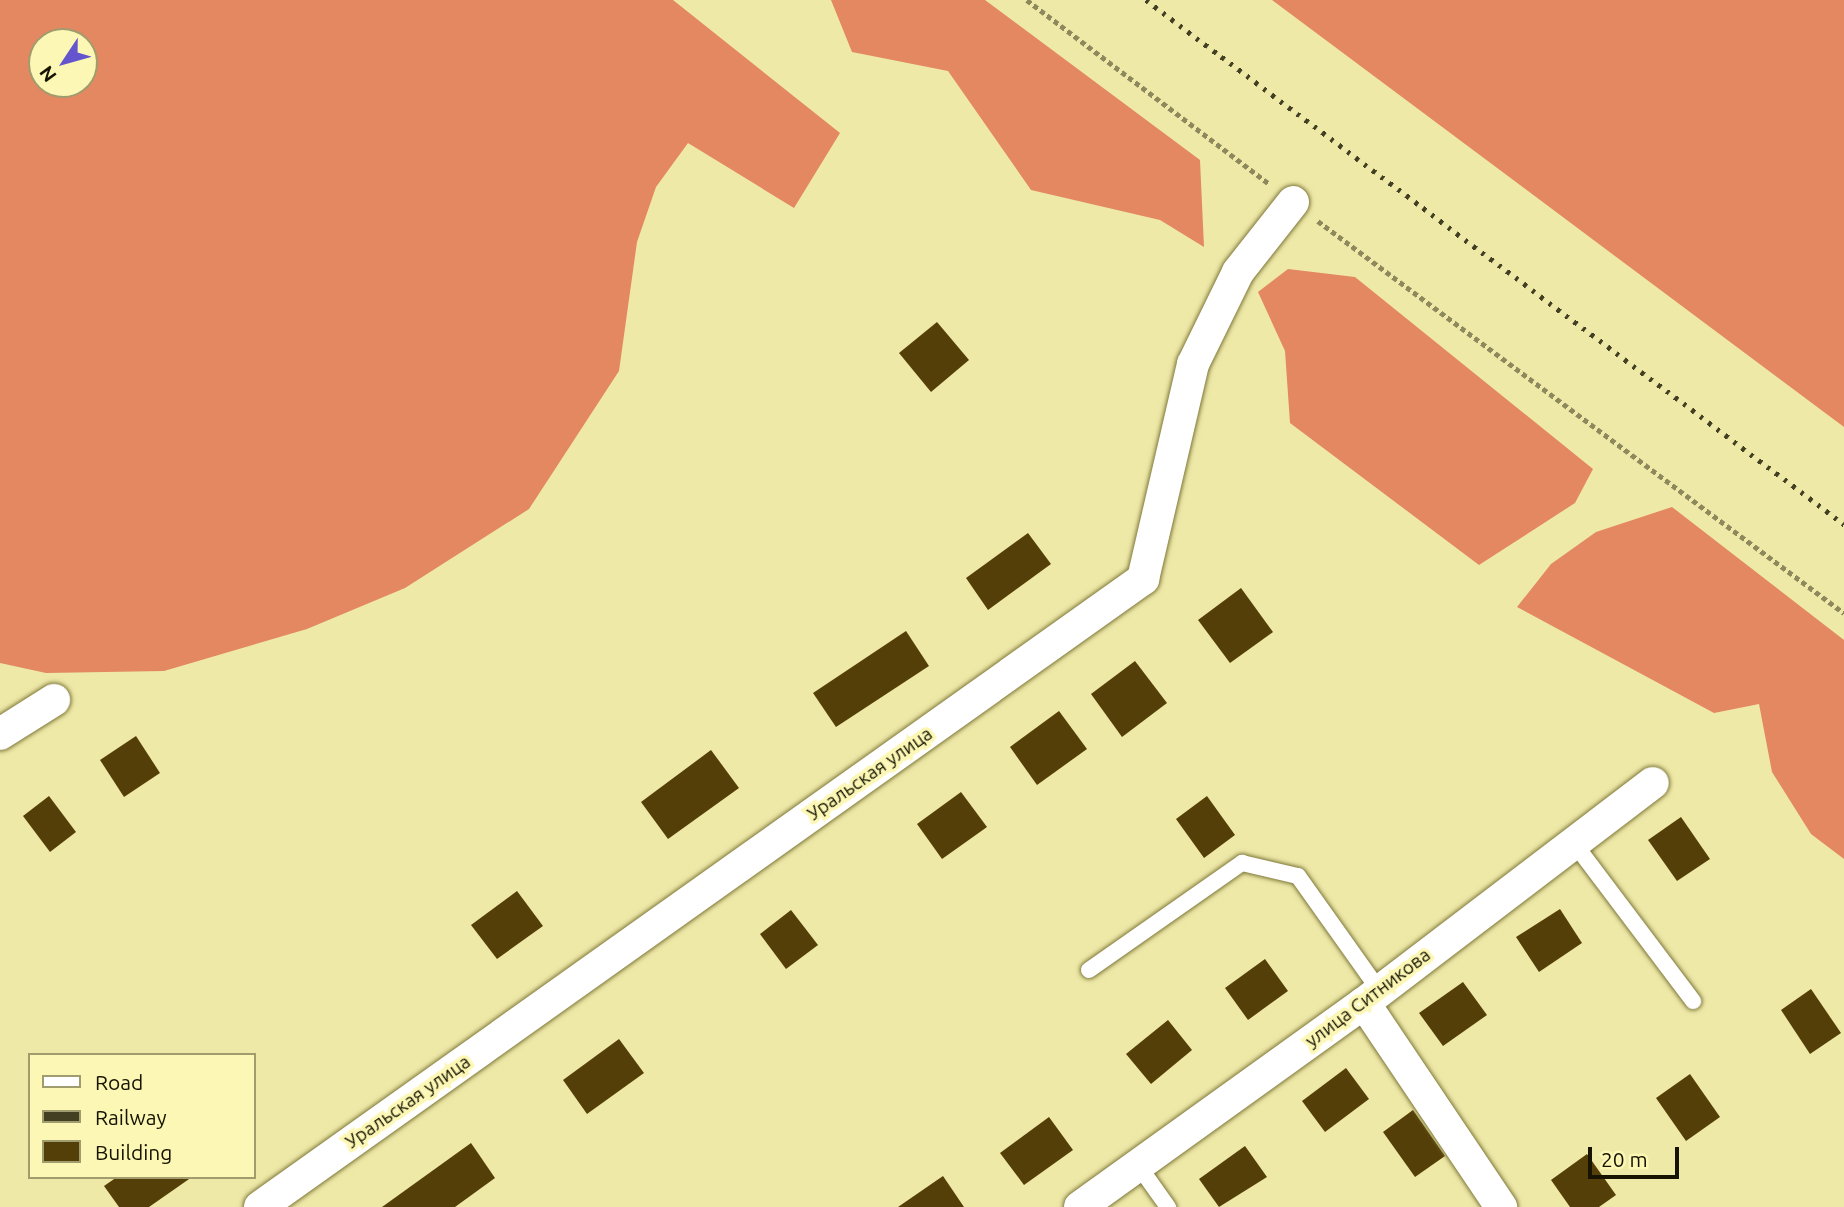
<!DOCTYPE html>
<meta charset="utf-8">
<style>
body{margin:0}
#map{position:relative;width:1844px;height:1207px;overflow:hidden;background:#efe9a8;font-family:Ubuntu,sans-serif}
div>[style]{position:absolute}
.forest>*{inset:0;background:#e38861}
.building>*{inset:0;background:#553f08}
.path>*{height:4.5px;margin-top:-2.25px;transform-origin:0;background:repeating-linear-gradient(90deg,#8d895c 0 5px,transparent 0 8.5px)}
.roads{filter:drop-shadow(0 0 2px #7e783a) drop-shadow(0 0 2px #7e783a)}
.service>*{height:16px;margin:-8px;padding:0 8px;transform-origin:8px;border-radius:8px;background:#fff}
.minor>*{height:32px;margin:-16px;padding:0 16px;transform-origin:16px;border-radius:16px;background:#fff}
.rail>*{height:5px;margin-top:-2.5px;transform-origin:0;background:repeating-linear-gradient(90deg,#423f22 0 3.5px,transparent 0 10.5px)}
span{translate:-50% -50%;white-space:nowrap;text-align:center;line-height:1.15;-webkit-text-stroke:7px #fcf7b5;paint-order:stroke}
.street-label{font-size:19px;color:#161400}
.legend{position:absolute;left:28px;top:1053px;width:228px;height:126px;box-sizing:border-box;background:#fcf7b5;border:2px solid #a09c6d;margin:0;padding:9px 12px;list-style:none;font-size:21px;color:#161400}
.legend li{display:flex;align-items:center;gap:14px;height:35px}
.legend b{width:35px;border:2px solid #a09c6d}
.north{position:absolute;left:28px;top:28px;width:70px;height:70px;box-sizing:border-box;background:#fcf7b5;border:2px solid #a09c6d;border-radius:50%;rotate:234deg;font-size:19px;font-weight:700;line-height:28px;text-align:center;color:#161400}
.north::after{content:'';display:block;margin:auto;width:24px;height:32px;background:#6455cf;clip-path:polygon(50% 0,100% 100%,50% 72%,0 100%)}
.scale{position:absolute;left:1588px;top:1147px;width:91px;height:32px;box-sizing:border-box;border:4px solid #161400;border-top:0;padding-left:9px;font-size:21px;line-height:24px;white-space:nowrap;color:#161400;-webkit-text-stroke:5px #fcf7b5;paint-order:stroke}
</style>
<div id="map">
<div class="forest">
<i style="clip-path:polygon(evenodd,0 0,673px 0,840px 133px,794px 208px,688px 143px,656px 187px,637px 242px,619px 371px,529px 509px,405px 588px,307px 629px,164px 671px,46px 673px,0 663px,0 0,84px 42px,84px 84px,42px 84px,42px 42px,84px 42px)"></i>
<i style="clip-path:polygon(831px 0,985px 0,1200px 160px,1204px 247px,1160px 220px,1031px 190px,948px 71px,852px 52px)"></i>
<i style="clip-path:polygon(1272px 0,1844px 0,1844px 427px)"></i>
<i style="clip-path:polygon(1288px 269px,1355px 277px,1593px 469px,1575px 503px,1479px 565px,1290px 423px,1285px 351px,1258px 292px)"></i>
<i style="clip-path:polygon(1672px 507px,1844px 640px,1844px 859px,1811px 834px,1772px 772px,1759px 704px,1714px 713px,1517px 607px,1551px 564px,1596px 532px)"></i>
</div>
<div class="building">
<i style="clip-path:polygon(937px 322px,969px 360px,931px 392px,899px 353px)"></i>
<i style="clip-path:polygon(1028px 533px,1051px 564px,988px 610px,966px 578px)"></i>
<i style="clip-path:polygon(1241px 588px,1273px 632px,1230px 663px,1198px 620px)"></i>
<i style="clip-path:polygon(906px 631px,929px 666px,836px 727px,813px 693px)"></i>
<i style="clip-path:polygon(1135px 661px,1167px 703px,1122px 737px,1091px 694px)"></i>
<i style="clip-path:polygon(1059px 711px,1087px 749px,1037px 785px,1010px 747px)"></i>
<i style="clip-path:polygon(136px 736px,160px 773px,124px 797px,100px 760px)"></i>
<i style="clip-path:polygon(711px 750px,739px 788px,668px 839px,641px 802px)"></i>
<i style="clip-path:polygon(961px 792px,987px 827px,942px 859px,917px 824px)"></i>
<i style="clip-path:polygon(49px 796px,76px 832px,50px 852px,23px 816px)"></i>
<i style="clip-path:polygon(1207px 796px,1235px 835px,1204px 858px,1176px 819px)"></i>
<i style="clip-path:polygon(1681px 817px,1710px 859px,1677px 881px,1648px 840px)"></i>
<i style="clip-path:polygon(517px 891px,543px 926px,497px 959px,471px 925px)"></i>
<i style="clip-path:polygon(1560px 909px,1582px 943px,1539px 972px,1516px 937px)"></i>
<i style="clip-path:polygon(791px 910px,818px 945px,786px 969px,760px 934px)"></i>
<i style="clip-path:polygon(1265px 959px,1288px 991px,1248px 1020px,1225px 988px)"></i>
<i style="clip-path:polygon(1463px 982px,1487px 1015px,1443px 1046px,1419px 1013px)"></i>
<i style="clip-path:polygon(1811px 989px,1841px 1033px,1810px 1054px,1781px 1010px)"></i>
<i style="clip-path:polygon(1168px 1020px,1192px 1050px,1151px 1084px,1126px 1054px)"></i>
<i style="clip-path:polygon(619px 1039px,644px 1073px,587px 1114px,563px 1080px)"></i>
<i style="clip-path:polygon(1346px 1068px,1369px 1099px,1325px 1132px,1302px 1101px)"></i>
<i style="clip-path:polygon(1690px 1074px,1720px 1117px,1686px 1141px,1656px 1098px)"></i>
<i style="clip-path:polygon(1413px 1110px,1445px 1156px,1415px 1177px,1383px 1132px)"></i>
<i style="clip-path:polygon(1049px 1117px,1073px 1150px,1024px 1185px,1000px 1153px)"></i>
<i style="clip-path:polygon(471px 1143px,495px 1178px,455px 1207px,382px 1207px)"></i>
<i style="clip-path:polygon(1245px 1146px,1267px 1177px,1219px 1207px,1199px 1179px)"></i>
<i style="clip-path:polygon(1587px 1154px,1616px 1195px,1599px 1207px,1570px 1207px,1551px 1180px)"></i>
<i style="clip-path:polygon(943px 1176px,964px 1207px,898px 1207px)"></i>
<i style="clip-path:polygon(117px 1177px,192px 1177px,149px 1207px,119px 1207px,104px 1186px)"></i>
</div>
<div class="path">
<i style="left:1027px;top:0;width:304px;rotate:37.2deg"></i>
<i style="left:1318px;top:221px;width:656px;rotate:36.7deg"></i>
</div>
<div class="roads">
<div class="service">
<i style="left:1574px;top:843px;width:198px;rotate:53deg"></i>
<i style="left:1089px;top:970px;width:187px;rotate:-35deg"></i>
<i style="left:1242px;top:863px;width:57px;rotate:13.1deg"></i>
<i style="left:1298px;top:876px;width:140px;rotate:54.6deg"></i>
<i style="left:1138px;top:1165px;width:52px;rotate:54.5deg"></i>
</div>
<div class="minor">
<i style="left:0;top:734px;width:64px;rotate:-32.2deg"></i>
<i style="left:1364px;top:1003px;width:246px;rotate:56.1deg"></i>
<i style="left:260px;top:1207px;width:1084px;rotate:-35.42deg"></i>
<i style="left:1143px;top:579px;width:221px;rotate:-76.9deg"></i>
<i style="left:1193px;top:364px;width:102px;rotate:-63.9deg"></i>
<i style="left:1238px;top:272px;width:89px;rotate:-51.8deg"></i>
<i style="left:1080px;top:1207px;width:350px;rotate:-35.7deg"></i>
<i style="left:1364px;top:1003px;width:363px;rotate:-37.3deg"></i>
</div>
</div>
<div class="rail">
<i style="left:1146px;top:0;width:873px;rotate:36.9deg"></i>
</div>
<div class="street-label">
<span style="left:870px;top:774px;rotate:-35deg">Уральская улица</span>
<span style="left:1368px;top:998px;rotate:-37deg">улица Ситникова</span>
<span style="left:408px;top:1102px;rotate:-35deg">Уральская улица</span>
</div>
<ul class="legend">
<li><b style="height:9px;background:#fff"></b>Road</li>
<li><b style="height:9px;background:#423f22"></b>Railway</li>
<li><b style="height:19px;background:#553f08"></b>Building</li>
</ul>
<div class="north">N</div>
<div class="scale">20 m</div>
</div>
